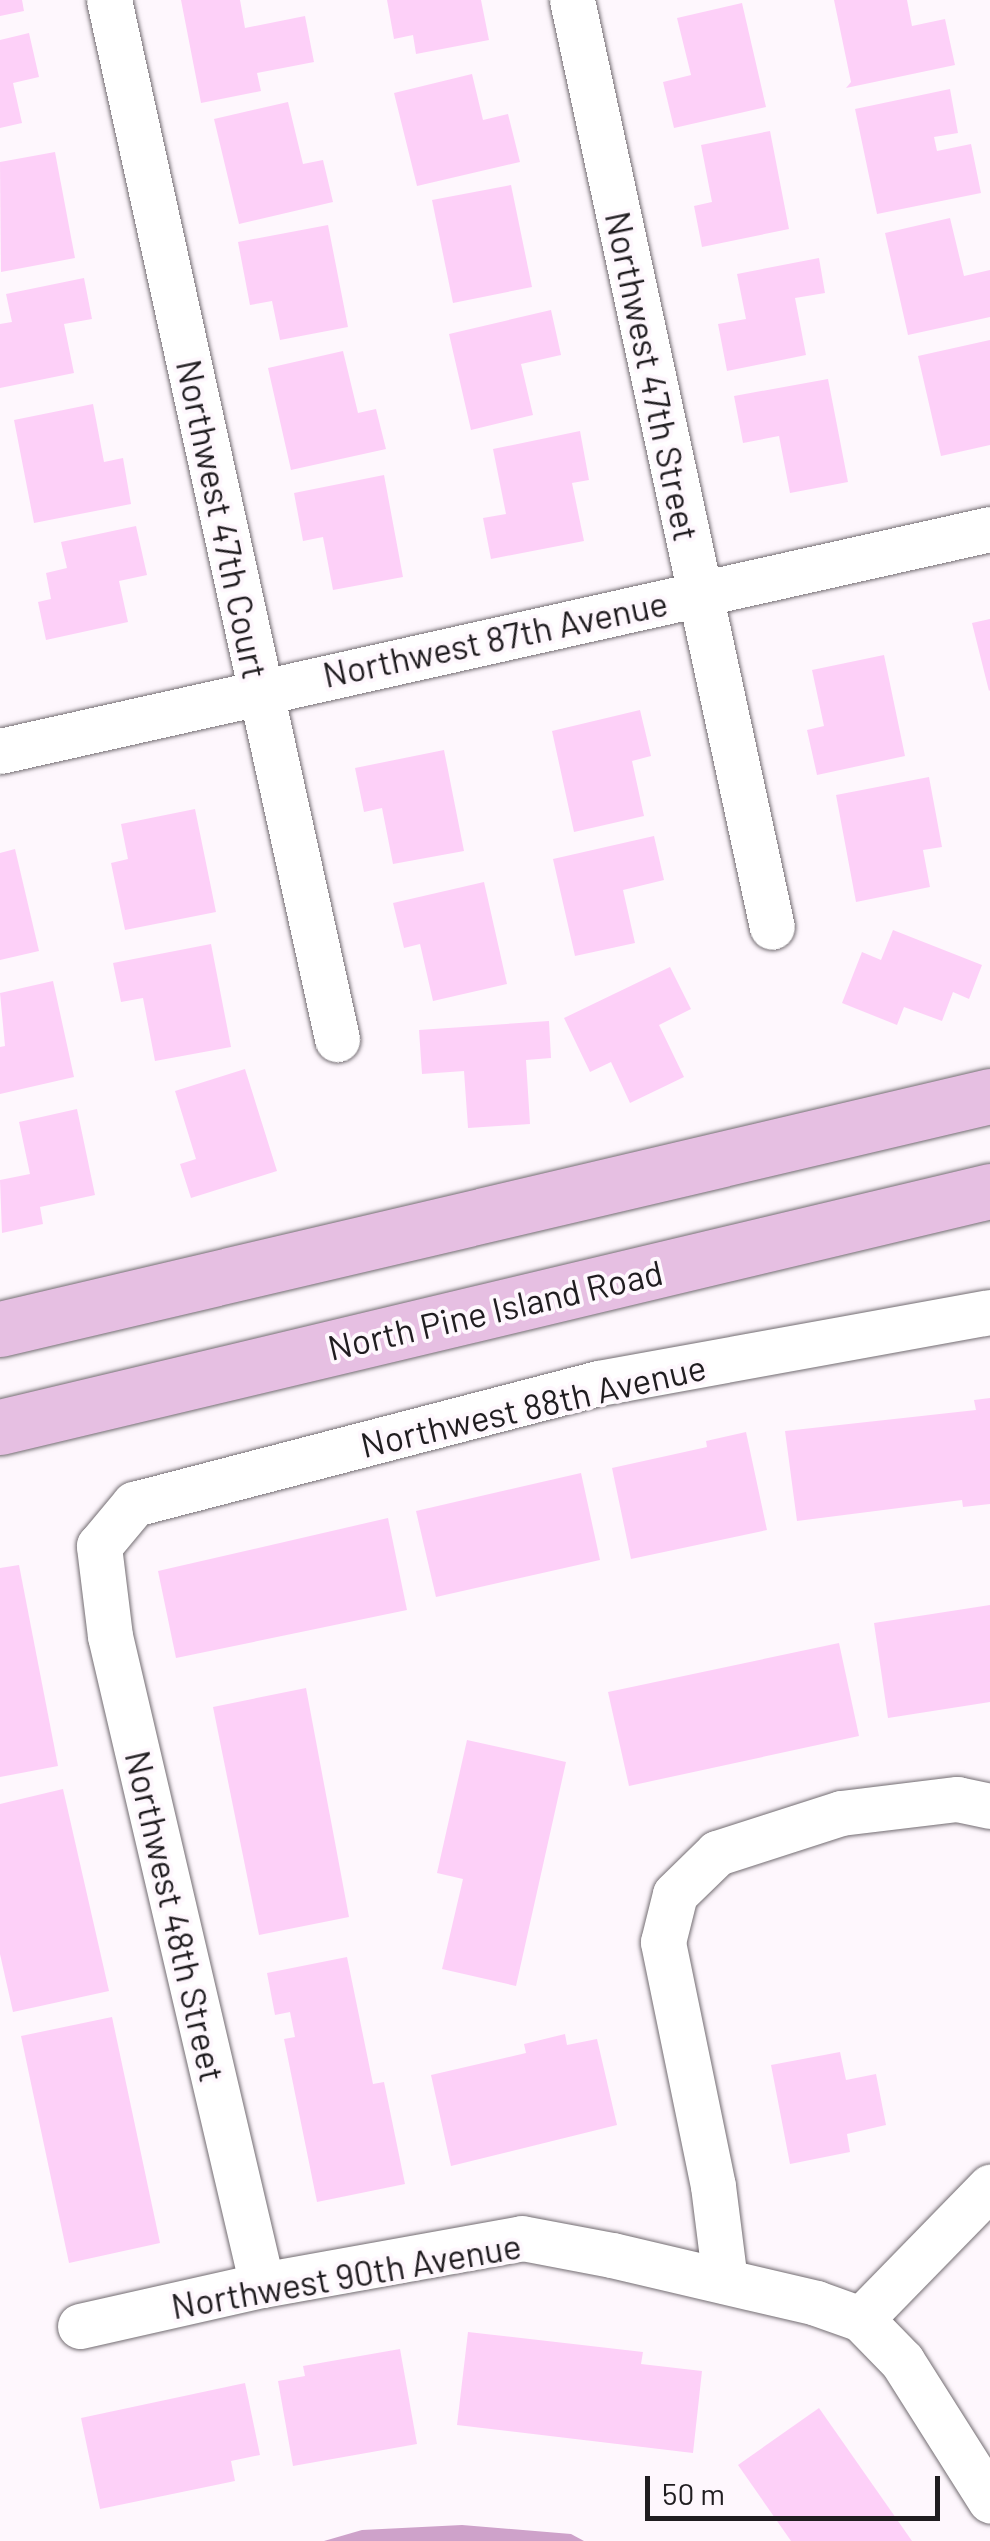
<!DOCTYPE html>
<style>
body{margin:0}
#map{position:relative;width:990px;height:2541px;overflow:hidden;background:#fef7fd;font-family:Barlow,sans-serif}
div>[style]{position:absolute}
.water>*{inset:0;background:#cea2ca}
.building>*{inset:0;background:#fdd0f8}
.roads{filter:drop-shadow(0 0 2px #736d72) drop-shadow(0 0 2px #736d72)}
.minor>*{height:45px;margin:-22.5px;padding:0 22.5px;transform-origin:22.5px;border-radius:22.5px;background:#fff}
.major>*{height:55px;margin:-27.5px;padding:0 27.5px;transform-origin:27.5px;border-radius:27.5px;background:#e6bfe2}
span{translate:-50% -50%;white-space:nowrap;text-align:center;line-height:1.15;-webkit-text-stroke:8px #fef7fd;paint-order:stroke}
.street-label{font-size:35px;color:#201d20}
.scale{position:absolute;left:645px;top:2476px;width:295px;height:45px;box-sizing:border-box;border:5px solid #201d20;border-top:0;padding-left:12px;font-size:30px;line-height:35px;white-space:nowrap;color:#201d20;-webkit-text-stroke:8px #fef7fd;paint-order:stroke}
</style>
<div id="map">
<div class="water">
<i style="clip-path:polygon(462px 2525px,571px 2534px,584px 2541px,324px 2541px,362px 2530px)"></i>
</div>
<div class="building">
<i style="clip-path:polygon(0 0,22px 0,24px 11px,0 16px)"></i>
<i style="clip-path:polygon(181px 0,240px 0,245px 28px,305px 16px,314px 62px,257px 73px,261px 91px,201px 103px)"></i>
<i style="clip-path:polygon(387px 0,481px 0,489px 40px,416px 54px,413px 35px,394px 39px)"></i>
<i style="clip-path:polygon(834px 0,907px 0,912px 26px,945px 19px,955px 65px,846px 88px,851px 82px)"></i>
<i style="clip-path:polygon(742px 3px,766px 107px,674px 128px,663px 82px,691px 75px,677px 18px)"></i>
<i style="clip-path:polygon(29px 33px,39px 77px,13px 83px,22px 123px,0 128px,0 40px)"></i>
<i style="clip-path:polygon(472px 74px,483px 120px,508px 114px,520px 162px,417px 186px,394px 93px)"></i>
<i style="clip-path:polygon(950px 89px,958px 133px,934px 137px,937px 151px,971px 144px,981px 193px,877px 214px,855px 109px)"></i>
<i style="clip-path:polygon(288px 102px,303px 164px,323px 160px,333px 202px,239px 224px,214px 119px)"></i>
<i style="clip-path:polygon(770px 131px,789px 229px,702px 247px,694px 206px,712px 202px,701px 145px)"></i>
<i style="clip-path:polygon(55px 152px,75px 258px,1px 272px,0 162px)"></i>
<i style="clip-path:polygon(511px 185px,532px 287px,453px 303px,432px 200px)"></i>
<i style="clip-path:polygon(950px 218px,964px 276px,990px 270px,990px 317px,908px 335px,885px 233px)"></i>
<i style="clip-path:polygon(328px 225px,348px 327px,280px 340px,272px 301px,250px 305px,238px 242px)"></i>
<i style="clip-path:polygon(819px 258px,825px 293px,795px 298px,806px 355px,727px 371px,718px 324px,746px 319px,737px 274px)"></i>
<i style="clip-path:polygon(84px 278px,92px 319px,64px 324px,74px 373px,0 388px,0 324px,12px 322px,6px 294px)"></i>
<i style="clip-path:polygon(551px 310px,561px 355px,521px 364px,533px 415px,471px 430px,449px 334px)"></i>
<i style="clip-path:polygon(990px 340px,990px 445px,941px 456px,918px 356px)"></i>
<i style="clip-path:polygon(343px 351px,358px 413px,376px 409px,386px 449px,291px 470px,268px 368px)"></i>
<i style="clip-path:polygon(828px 379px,848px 482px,790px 493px,779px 436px,743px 443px,734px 396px)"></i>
<i style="clip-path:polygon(93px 404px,104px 462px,123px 458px,131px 504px,34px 523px,14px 420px)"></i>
<i style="clip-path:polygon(580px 431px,589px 480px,572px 483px,584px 541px,491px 559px,483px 518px,506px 514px,493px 449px)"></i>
<i style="clip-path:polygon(384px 475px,403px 577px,333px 590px,323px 537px,303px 541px,294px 493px)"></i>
<i style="clip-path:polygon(136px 526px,147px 575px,119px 581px,128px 622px,46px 640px,38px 602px,51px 599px,46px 573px,67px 568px,61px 542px)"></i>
<i style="clip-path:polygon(990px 619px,990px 690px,989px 691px,972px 623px)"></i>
<i style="clip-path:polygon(884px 655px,905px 756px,817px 775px,807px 730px,824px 726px,812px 670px)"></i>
<i style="clip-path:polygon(640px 710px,651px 756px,632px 761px,644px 816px,574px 832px,552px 731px)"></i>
<i style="clip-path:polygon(444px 750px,464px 851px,393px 864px,382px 808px,364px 812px,355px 768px)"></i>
<i style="clip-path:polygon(929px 777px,942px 847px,923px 850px,930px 887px,856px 902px,836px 795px)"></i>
<i style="clip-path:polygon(195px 809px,216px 912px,125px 930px,111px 863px,128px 859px,121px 824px)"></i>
<i style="clip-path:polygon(654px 836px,664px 880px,623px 890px,635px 943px,575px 956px,553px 859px)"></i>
<i style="clip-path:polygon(15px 849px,39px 951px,0 960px,0 853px)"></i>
<i style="clip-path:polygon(484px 882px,507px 984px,433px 1001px,420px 944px,404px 948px,393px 903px)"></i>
<i style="clip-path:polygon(893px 930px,982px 965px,969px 999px,953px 992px,942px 1021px,904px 1007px,897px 1025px,842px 1003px,862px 952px,881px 960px)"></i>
<i style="clip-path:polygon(211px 944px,231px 1047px,155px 1061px,143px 998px,121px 1002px,113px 963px)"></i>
<i style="clip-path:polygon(670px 967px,691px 1009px,659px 1025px,684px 1077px,630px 1103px,611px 1062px,590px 1072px,564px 1018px)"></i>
<i style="clip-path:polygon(53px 981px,74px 1077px,0 1094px,0 1047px,5px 1046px,0 993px)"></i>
<i style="clip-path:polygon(549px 1021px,551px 1058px,526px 1060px,530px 1124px,468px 1128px,464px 1071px,422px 1074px,419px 1030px)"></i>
<i style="clip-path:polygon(245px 1069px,277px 1171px,191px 1198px,180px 1164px,196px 1159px,175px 1091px)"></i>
<i style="clip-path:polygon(77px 1109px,95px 1195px,40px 1207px,43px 1224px,2px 1233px,0 1180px,30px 1174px,19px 1122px)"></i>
<i style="clip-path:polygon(990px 1398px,990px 1504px,963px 1507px,962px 1500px,797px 1521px,785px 1431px,976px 1410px,974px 1400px)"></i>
<i style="clip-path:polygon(746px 1432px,767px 1530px,631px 1559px,612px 1468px,707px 1447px,706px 1441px)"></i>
<i style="clip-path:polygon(581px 1473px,600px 1560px,436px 1597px,416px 1511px)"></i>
<i style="clip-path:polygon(388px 1518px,407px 1610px,176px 1658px,158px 1571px)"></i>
<i style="clip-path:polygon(19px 1565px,58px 1766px,0 1777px,0 1568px)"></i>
<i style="clip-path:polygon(990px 1605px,990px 1702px,888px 1718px,874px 1623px)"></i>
<i style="clip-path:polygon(839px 1643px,859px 1736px,629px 1786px,608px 1692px)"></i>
<i style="clip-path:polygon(306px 1688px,349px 1917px,259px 1935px,213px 1707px)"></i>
<i style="clip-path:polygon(467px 1740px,566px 1762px,516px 1986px,442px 1969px,463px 1879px,437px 1873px)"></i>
<i style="clip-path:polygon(63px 1789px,109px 1991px,13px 2012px,0 1954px,0 1804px)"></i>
<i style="clip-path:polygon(347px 1957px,373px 2084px,384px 2082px,405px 2184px,317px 2202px,284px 2039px,295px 2037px,290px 2012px,275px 2015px,267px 1973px)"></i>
<i style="clip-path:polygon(112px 2017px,160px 2243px,69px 2263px,21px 2036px)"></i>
<i style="clip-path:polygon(565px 2034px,567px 2045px,597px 2039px,617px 2125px,451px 2166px,431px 2075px,526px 2053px,524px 2044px)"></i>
<i style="clip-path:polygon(840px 2052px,846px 2080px,876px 2074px,886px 2125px,847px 2134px,850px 2152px,790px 2164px,771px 2065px)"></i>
<i style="clip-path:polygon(468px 2332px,643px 2352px,641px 2364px,702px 2371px,693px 2453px,457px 2425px)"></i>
<i style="clip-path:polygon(400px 2349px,417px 2444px,293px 2466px,278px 2381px,305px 2376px,303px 2366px)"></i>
<i style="clip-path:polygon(245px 2383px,260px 2455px,231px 2461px,235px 2481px,100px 2509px,81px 2418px)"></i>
<i style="clip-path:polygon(819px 2408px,912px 2541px,791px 2541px,738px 2465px)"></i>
</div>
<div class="roads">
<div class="minor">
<i style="left:109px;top:0;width:1064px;rotate:77.62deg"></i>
<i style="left:572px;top:0;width:948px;rotate:77.83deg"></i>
<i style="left:0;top:751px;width:1015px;rotate:-12.64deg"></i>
<i style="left:725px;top:2281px;width:96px;rotate:-97.2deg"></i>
<i style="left:713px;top:2186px;width:249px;rotate:-101.6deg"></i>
<i style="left:663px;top:1942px;width:49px;rotate:-76deg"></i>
<i style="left:675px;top:1894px;width:59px;rotate:-44.3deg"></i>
<i style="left:717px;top:1853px;width:130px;rotate:-17.9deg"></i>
<i style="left:841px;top:1813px;width:117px;rotate:-6.9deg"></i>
<i style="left:957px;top:1799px;width:34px;rotate:12deg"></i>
<i style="left:262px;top:2285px;width:667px;rotate:-103.18deg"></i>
<i style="left:110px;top:1636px;width:91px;rotate:-97deg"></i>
<i style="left:99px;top:1546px;width:55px;rotate:-50.2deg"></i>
<i style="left:134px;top:1504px;width:480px;rotate:-14.6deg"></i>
<i style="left:599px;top:1383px;width:397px;rotate:-10.3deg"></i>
<i style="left:861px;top:2319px;width:185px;rotate:-45.7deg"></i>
<i style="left:80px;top:2326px;width:187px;rotate:-12.7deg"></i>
<i style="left:262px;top:2285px;width:264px;rotate:-10.2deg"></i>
<i style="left:522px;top:2238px;width:92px;rotate:10.7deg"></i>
<i style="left:612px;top:2255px;width:210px;rotate:13.2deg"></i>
<i style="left:816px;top:2303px;width:48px;rotate:19.6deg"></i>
<i style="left:861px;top:2319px;width:59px;rotate:45.7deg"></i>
<i style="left:902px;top:2361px;width:165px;rotate:57.7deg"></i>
</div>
<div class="major">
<i style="left:0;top:1329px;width:1017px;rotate:-13.24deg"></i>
<i style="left:0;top:1427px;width:1018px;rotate:-13.41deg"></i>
</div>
</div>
<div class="street-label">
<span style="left:653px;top:376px;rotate:78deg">Northwest 47th Street</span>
<span style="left:223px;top:519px;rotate:78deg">Northwest 47th Court</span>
<span style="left:495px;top:638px;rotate:-12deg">Northwest 87th Avenue</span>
<span style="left:495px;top:1309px;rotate:-13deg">North Pine Island Road</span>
<span style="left:533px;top:1405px;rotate:-13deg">Northwest 88th Avenue</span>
<span style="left:176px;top:1916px;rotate:77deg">Northwest 48th Street</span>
<span style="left:346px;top:2275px;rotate:-10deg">Northwest 90th Avenue</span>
</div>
<div class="scale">50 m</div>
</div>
